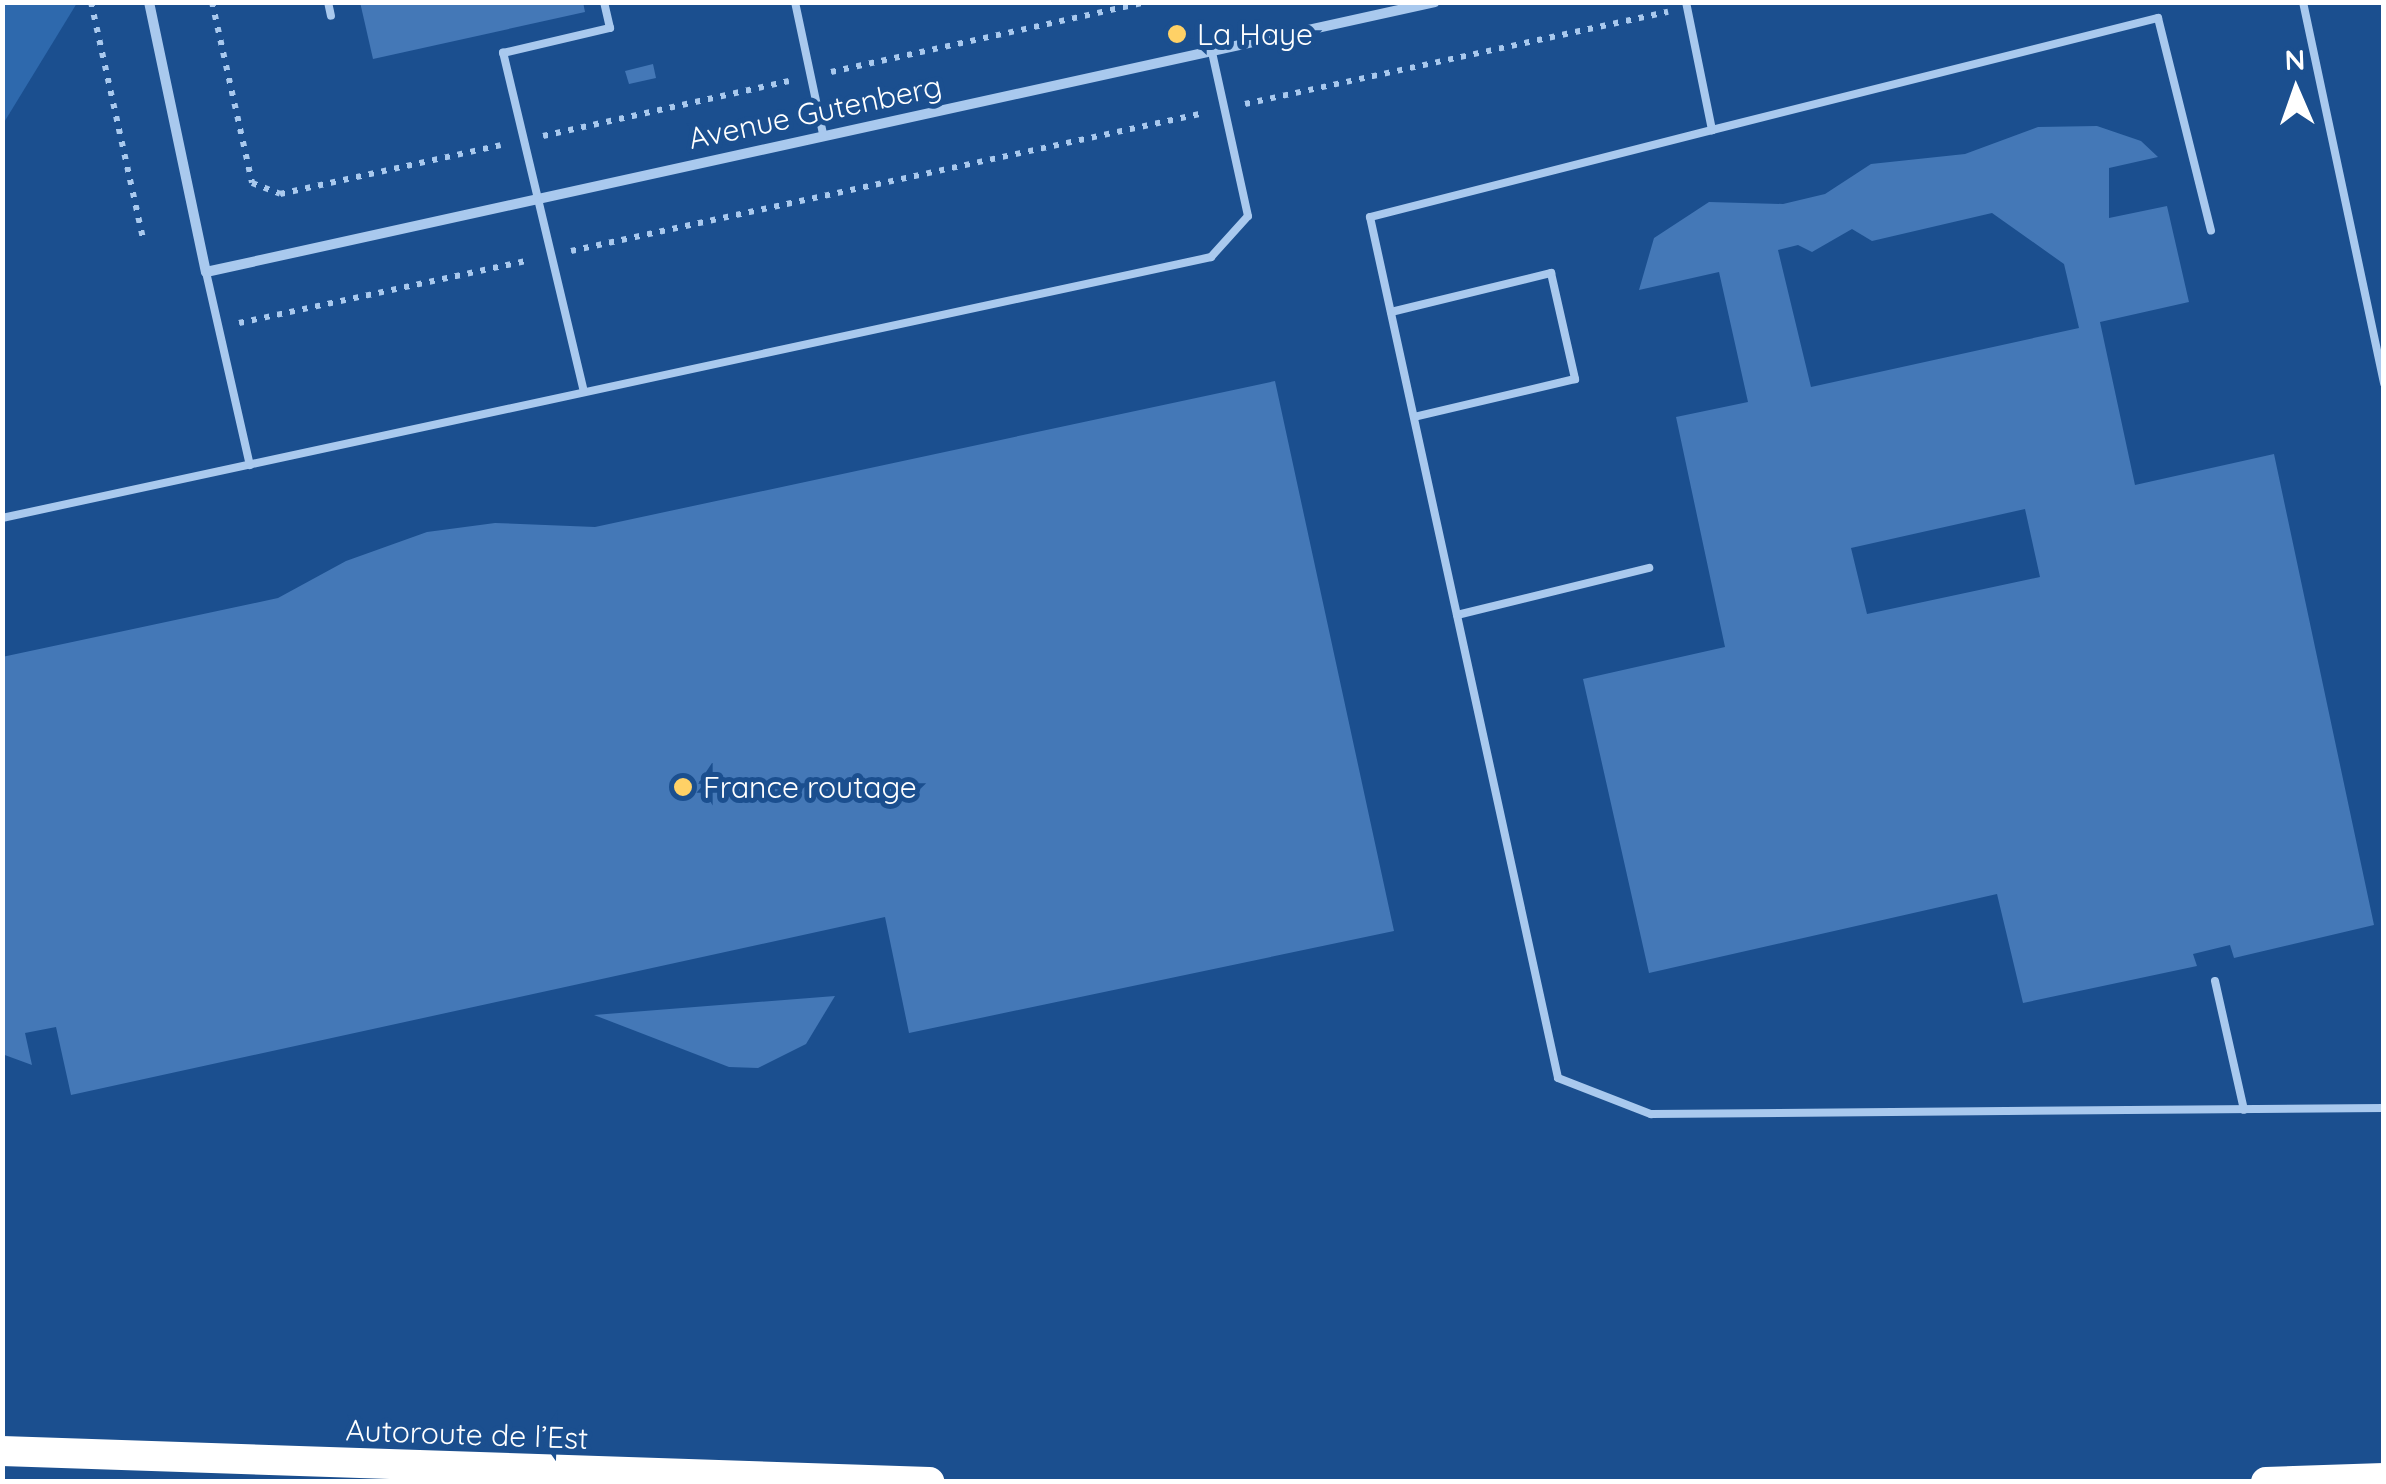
<!DOCTYPE html>
<meta charset="utf-8">
<style>
body{margin:0}
#map{position:relative;width:2386px;height:1484px;overflow:hidden;background:#1b4f8f;font-family:Quicksand,sans-serif}
div>[style]{position:absolute}
.green>*{inset:0;background:#2e69ad}
.building>*{inset:0;background:#4478b7}
.path>*{height:6px;margin-top:-3px;transform-origin:0;background:repeating-linear-gradient(90deg,#a9c9ee 0 5px,transparent 0 13px)}
.lane>*{height:8px;margin:-4px;padding:0 4px;transform-origin:4px;border-radius:4px;background:#a9c9ee}
.street>*{height:10px;margin:-5px;padding:0 5px;transform-origin:5px;border-radius:5px;background:#a9c9ee}
.highway>*{height:30px;margin:-15px;padding:0 15px;transform-origin:15px;border-radius:15px;background:#fff}
.dots>*{width:28px;height:28px;translate:-50% -50%;box-sizing:border-box;border:5px solid #1b4f8f;border-radius:50%}
span{translate:-50% -50%;white-space:nowrap;text-align:center;line-height:1.15;-webkit-text-stroke:10px #1b4f8f;paint-order:stroke}
.poi-label{font-size:30px;color:#fff}
.left{translate:0 -50%;text-align:left}
.street-label{font-size:30px;color:#fff}
.frame{position:absolute;inset:0;border:5px solid #fff;pointer-events:none}
.north{position:absolute;left:2246px;top:40px;width:100px;height:100px;-webkit-text-stroke:8px #1b4f8f;paint-order:stroke;rotate:358deg;font-size:28px;font-weight:700;line-height:40px;text-align:center;color:#fff}
.north::after{content:'';display:block;margin:auto;width:35px;height:45px;background:#fff;clip-path:polygon(50% 0,100% 100%,50% 72%,0 100%)}
</style>
<div id="map">
<div class="green">
<i style="clip-path:polygon(3px 2px,77px 3px,3px 124px,2px 3px)"></i>
</div>
<div class="building">
<i style="clip-path:polygon(360px 2px,583px 2px,585px 12px,373px 59px)"></i>
<i style="clip-path:polygon(653px 64px,656px 78px,629px 84px,625px 71px)"></i>
<i style="clip-path:polygon(evenodd,2097px 126px,2141px 141px,2158px 157px,2109px 168px,2109px 218px,2167px 206px,2189px 302px,2100px 322px,2135px 485px,2274px 454px,2374px 925px,2234px 958px,2230px 945px,2193px 954px,2197px 966px,2023px 1003px,1997px 894px,1649px 973px,1583px 679px,1725px 647px,1676px 417px,1748px 402px,1719px 272px,1639px 290px,1654px 238px,1709px 202px,1783px 204px,1825px 194px,1871px 164px,1965px 154px,2038px 127px,2097px 126px,1992px 213px,2064px 264px,2079px 328px,1811px 387px,1778px 250px,1798px 245px,1812px 252px,1852px 229px,1872px 241px,1992px 213px,2097px 126px,2025px 509px,2040px 577px,1867px 614px,1851px 548px,2025px 509px)"></i>
<i style="clip-path:polygon(1275px 381px,1394px 931px,909px 1033px,885px 917px,71px 1095px,56px 1027px,25px 1033px,32px 1065px,2px 1054px,2px 657px,278px 598px,346px 561px,427px 532px,495px 523px,595px 527px)"></i>
<i style="clip-path:polygon(835px 996px,806px 1044px,758px 1068px,729px 1067px,594px 1015px)"></i>
</div>
<div class="path">
<i style="left:91px;top:2px;width:242px;rotate:77.6deg"></i>
<i style="left:212px;top:2px;width:185px;rotate:77.5deg"></i>
<i style="left:252px;top:183px;width:30px;rotate:21deg"></i>
<i style="left:280px;top:194px;width:226px;rotate:-12.5deg"></i>
<i style="left:831px;top:72px;width:324px;rotate:-12.5deg"></i>
<i style="left:1245px;top:104px;width:433px;rotate:-12.3deg"></i>
<i style="left:543px;top:136px;width:252px;rotate:-12.6deg"></i>
<i style="left:571px;top:251px;width:648px;rotate:-12.3deg"></i>
<i style="left:239px;top:323px;width:298px;rotate:-12.2deg"></i>
</div>
<div class="lane">
<i style="left:328px;top:2px;width:14px;rotate:78deg"></i>
<i style="left:795px;top:2px;width:135px;rotate:78deg"></i>
<i style="left:1686px;top:2px;width:131px;rotate:78.5deg"></i>
<i style="left:1712px;top:130px;width:460px;rotate:-14.1deg"></i>
<i style="left:2158px;top:18px;width:219px;rotate:76deg"></i>
<i style="left:2303px;top:2px;width:390px;rotate:78deg"></i>
<i style="left:1712px;top:130px;width:353px;rotate:165.7deg"></i>
<i style="left:1370px;top:217px;width:881px;rotate:77.68deg"></i>
<i style="left:1558px;top:1078px;width:100px;rotate:21.2deg"></i>
<i style="left:1651px;top:1114px;width:733px;rotate:-0.47deg"></i>
<i style="left:206px;top:272px;width:198px;rotate:77.2deg"></i>
<i style="left:1391px;top:312px;width:165px;rotate:-13.7deg"></i>
<i style="left:1551px;top:273px;width:109px;rotate:77.2deg"></i>
<i style="left:1575px;top:379px;width:165px;rotate:166.7deg"></i>
<i style="left:584px;top:392px;width:349px;rotate:-103.4deg"></i>
<i style="left:503px;top:53px;width:110px;rotate:-13.2deg"></i>
<i style="left:610px;top:28px;width:27px;rotate:-103deg"></i>
<i style="left:2px;top:518px;width:1237px;rotate:-12.18deg"></i>
<i style="left:1211px;top:257px;width:55px;rotate:-47.9deg"></i>
<i style="left:1248px;top:216px;width:168px;rotate:-102.4deg"></i>
<i style="left:1457px;top:615px;width:198px;rotate:-13.8deg"></i>
<i style="left:2215px;top:981px;width:132px;rotate:77.3deg"></i>
</div>
<div class="street">
<i style="left:149px;top:2px;width:276px;rotate:78.1deg"></i>
<i style="left:206px;top:272px;width:1258px;rotate:-12.39deg"></i>
</div>
<div class="highway">
<i style="left:2px;top:1451px;width:928px;rotate:1.92deg"></i>
<i style="left:2266px;top:1482px;width:118px;rotate:-1.9deg"></i>
</div>
<div class="dots">
<i style="left:1177px;top:34px;background:#ffd166"></i>
<i style="left:683px;top:787px;background:#ffd166"></i>
</div>
<div class="poi-label">
<span class="left" style="left:1197px;top:34px">La Haye</span>
<span class="left" style="left:703px;top:787px">France routage</span>
</div>
<div class="street-label">
<span style="left:815px;top:112px;rotate:-12deg">Avenue Gutenberg</span>
<span style="left:467px;top:1434px;rotate:2deg">Autoroute de l’Est</span>
</div>
<div class="frame"></div>
<div class="north">N</div>
</div>
